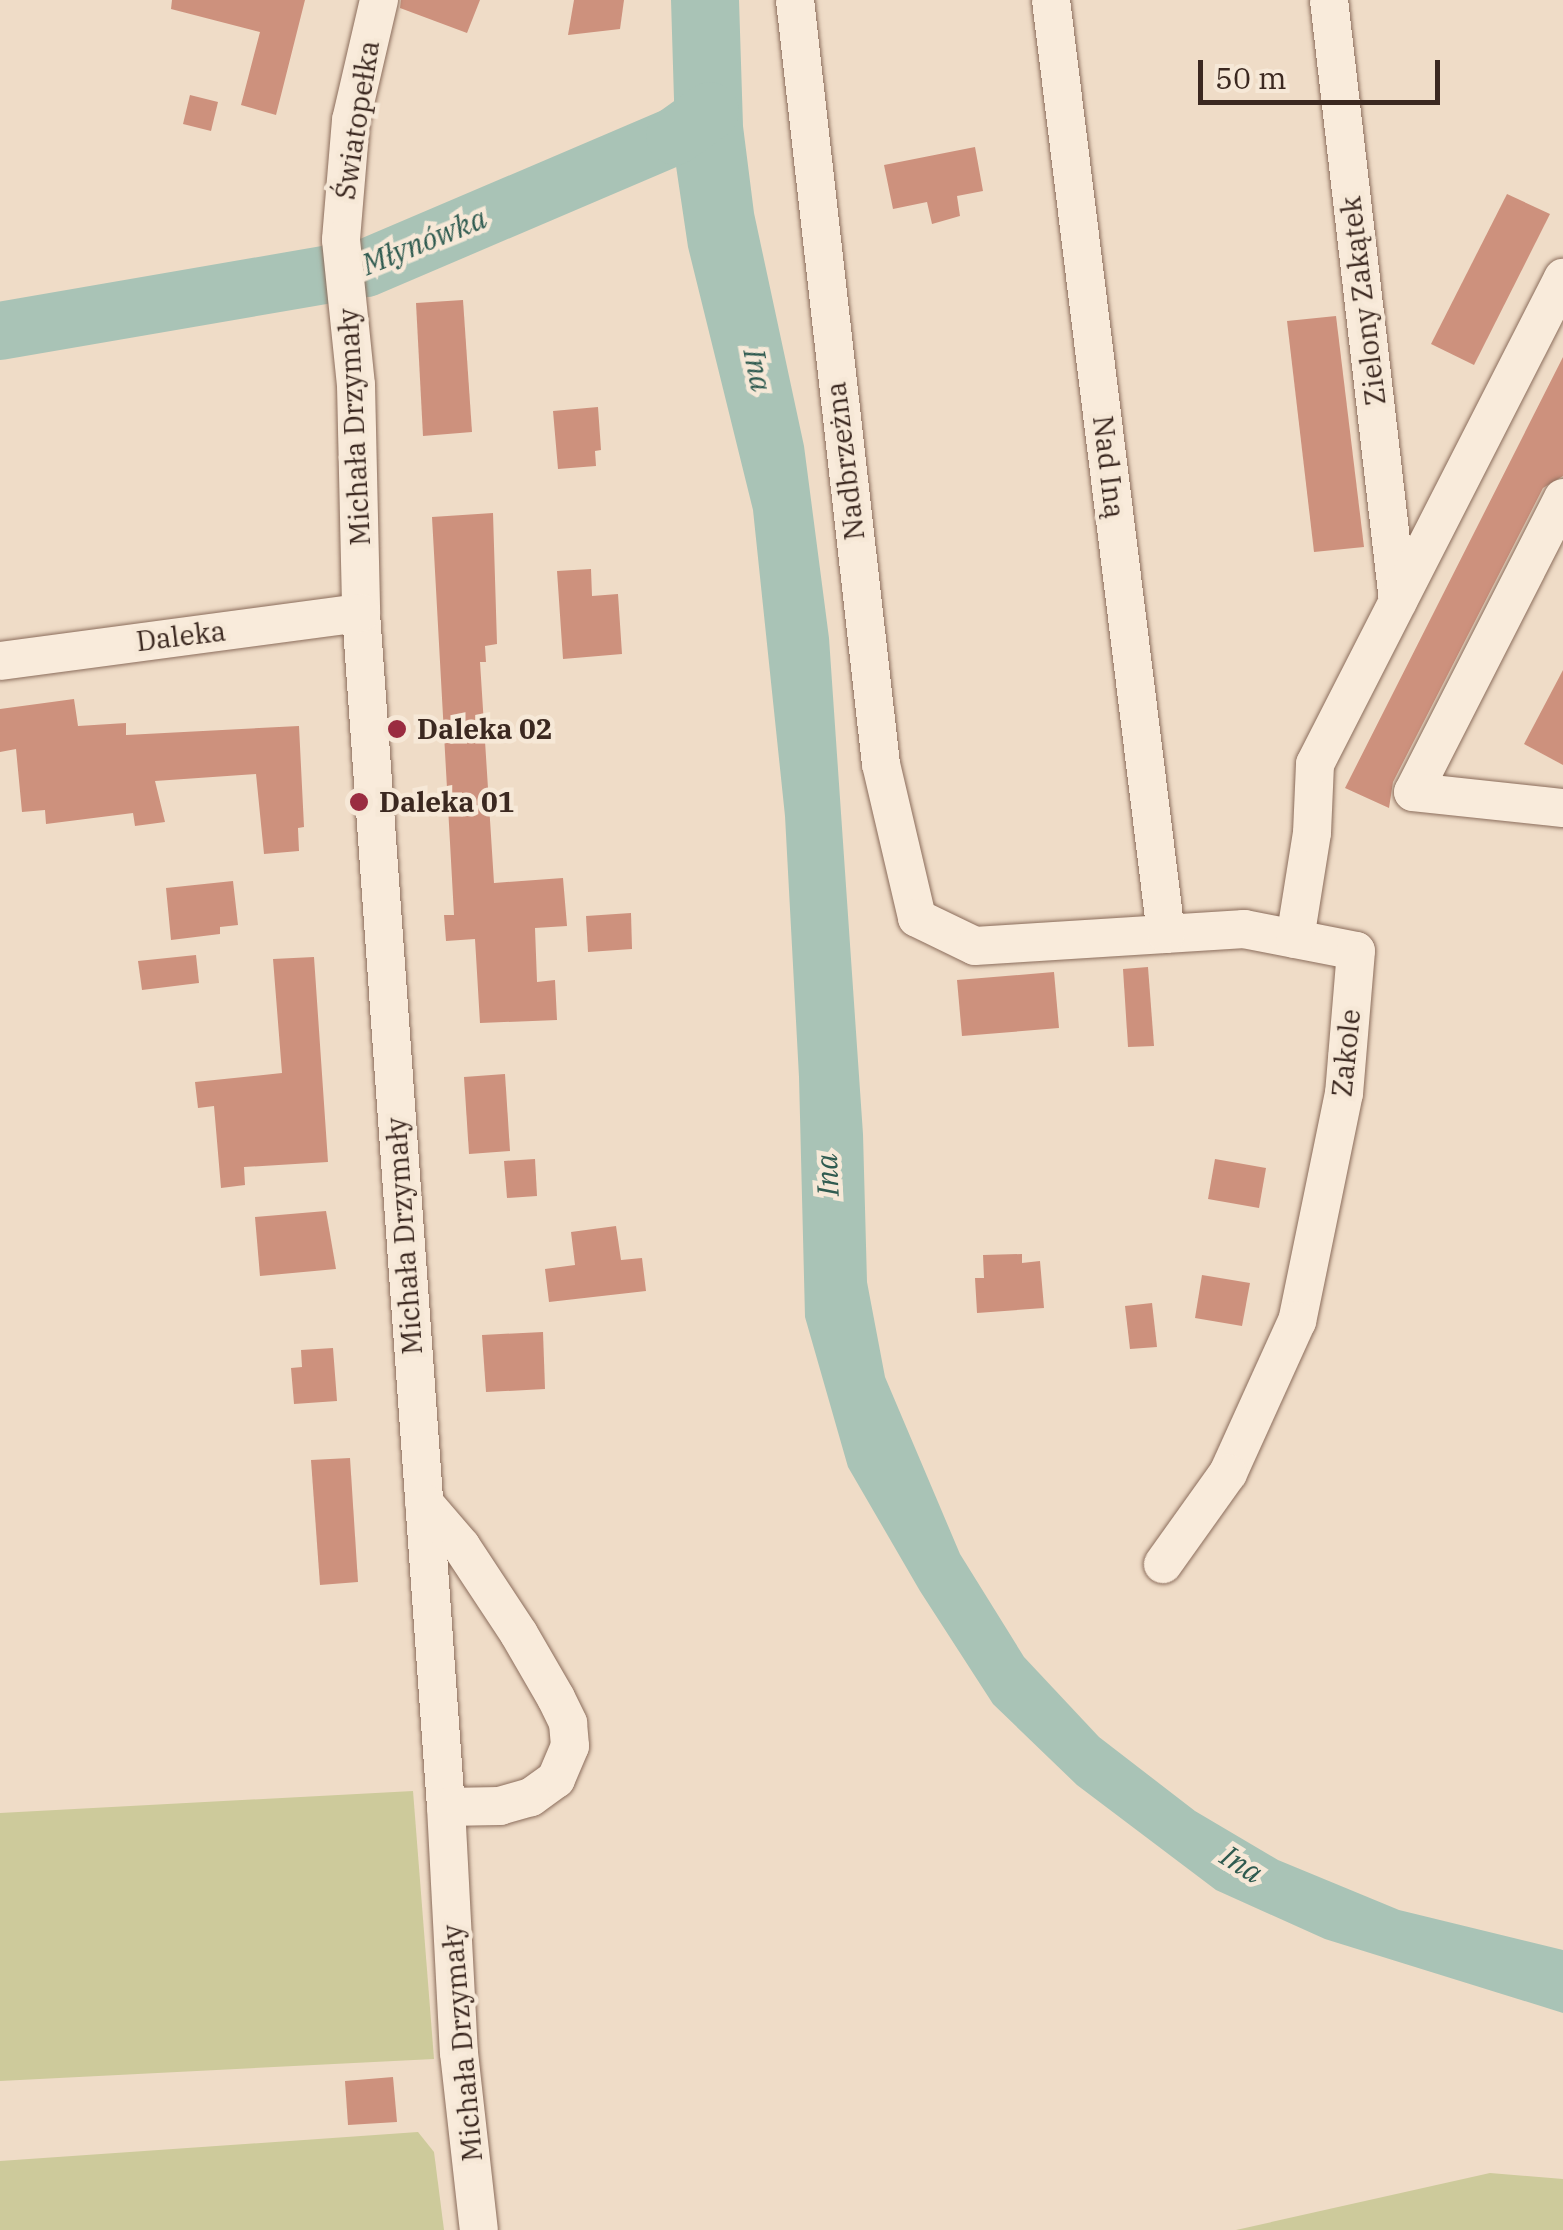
<!DOCTYPE html>
<meta charset="utf-8">
<style>
body{margin:0}
#map{position:relative;width:1563px;height:2230px;overflow:hidden;background:#efdcc7;font-family:"IBM Plex Serif",serif}
div>[style]{position:absolute}
.green>*{inset:0;background:#cdca9b}
.water>*{inset:0;background:#a9c3b6}
.river>*{height:58px;margin:-29px;padding:0 29px;transform-origin:29px;border-radius:29px;background:#a9c3b6}
.building>*{inset:0;background:#cd917d}
.roads{filter:drop-shadow(0 0 2px #8b6d5c) drop-shadow(0 0 2px #8b6d5c)}
.minor>*{height:38px;margin:-19px;padding:0 19px;transform-origin:19px;border-radius:19px;background:#f9ebdb}
.dots>*{width:28px;height:28px;translate:-50% -50%;box-sizing:border-box;border:5px solid #f6e8d7;border-radius:50%}
span{translate:-50% -50%;white-space:nowrap;text-align:center;line-height:1.15;-webkit-text-stroke:9px #f6e8d7;paint-order:stroke}
.street-label{font-size:28px;color:#3b2820}
.poi-label{font-size:28px;color:#3b2820;font-weight:700}
.left{translate:0 -50%;text-align:left}
.water-label{font-size:30px;color:#2f5b50;font-style:italic}
.scale{position:absolute;left:1198px;top:60px;width:242px;height:45px;box-sizing:border-box;border:5px solid #3b2820;border-top:0;padding-left:12px;font-size:30px;line-height:35px;white-space:nowrap;color:#3b2820;-webkit-text-stroke:8px #f6e8d7;paint-order:stroke}
</style>
<div id="map">
<div class="green">
<i style="clip-path:polygon(413px 1791px,434px 2059px,0 2081px,0 1813px)"></i>
<i style="clip-path:polygon(418px 2132px,434px 2152px,444px 2230px,0 2230px,0 2161px)"></i>
<i style="clip-path:polygon(1490px 2173px,1563px 2179px,1563px 2230px,1236px 2230px)"></i>
</div>
<div class="water">
<i style="clip-path:polygon(671px 0,739px 0,743px 126px,754px 213px,804px 446px,829px 638px,863px 1134px,867px 1282px,885px 1377px,960px 1554px,1024px 1657px,1099px 1737px,1195px 1811px,1278px 1860px,1399px 1910px,1563px 1950px,1563px 2013px,1325px 1939px,1216px 1890px,1077px 1785px,993px 1704px,920px 1591px,848px 1467px,805px 1317px,799px 1077px,785px 816px,753px 510px,688px 247px,676px 166px)"></i>
</div>
<div class="river">
<i style="left:0;top:331px;width:371px;rotate:-9.8deg"></i>
<i style="left:366px;top:268px;width:336px;rotate:-23.1deg"></i>
<i style="left:675px;top:136px;width:43px;rotate:-35.5deg"></i>
</div>
<div class="building">
<i style="clip-path:polygon(172px 0,305px 0,276px 115px,241px 105px,260px 32px,171px 9px)"></i>
<i style="clip-path:polygon(401px 0,480px 0,467px 33px,400px 8px)"></i>
<i style="clip-path:polygon(574px 0,624px 0,620px 29px,568px 35px)"></i>
<i style="clip-path:polygon(190px 95px,218px 102px,211px 131px,183px 124px)"></i>
<i style="clip-path:polygon(975px 147px,983px 191px,957px 196px,960px 216px,932px 224px,927px 202px,893px 209px,884px 165px)"></i>
<i style="clip-path:polygon(1507px 194px,1550px 214px,1474px 365px,1431px 344px)"></i>
<i style="clip-path:polygon(463px 300px,472px 432px,423px 436px,416px 303px)"></i>
<i style="clip-path:polygon(1336px 316px,1364px 547px,1314px 552px,1287px 321px)"></i>
<i style="clip-path:polygon(1563px 357px,1563px 476px,1543px 488px,1393px 782px,1389px 808px,1345px 788px)"></i>
<i style="clip-path:polygon(598px 407px,601px 450px,595px 451px,596px 466px,558px 469px,553px 411px)"></i>
<i style="clip-path:polygon(493px 513px,497px 644px,485px 646px,486px 662px,480px 662px,494px 883px,563px 878px,567px 926px,535px 928px,537px 982px,555px 980px,557px 1020px,480px 1023px,475px 939px,446px 941px,444px 915px,454px 915px,432px 517px)"></i>
<i style="clip-path:polygon(591px 569px,592px 596px,618px 594px,622px 654px,563px 659px,557px 571px)"></i>
<i style="clip-path:polygon(1563px 670px,1563px 765px,1524px 744px)"></i>
<i style="clip-path:polygon(74px 699px,78px 726px,126px 723px,126px 735px,299px 726px,304px 827px,298px 828px,299px 851px,264px 854px,256px 774px,155px 781px,165px 822px,135px 826px,133px 813px,46px 824px,45px 810px,22px 812px,16px 749px,0 752px,0 709px)"></i>
<i style="clip-path:polygon(233px 881px,238px 925px,220px 927px,220px 934px,171px 940px,166px 888px)"></i>
<i style="clip-path:polygon(631px 913px,632px 949px,588px 952px,586px 916px)"></i>
<i style="clip-path:polygon(196px 955px,199px 983px,142px 990px,138px 961px)"></i>
<i style="clip-path:polygon(314px 957px,328px 1162px,244px 1167px,245px 1185px,221px 1188px,214px 1106px,198px 1108px,195px 1082px,282px 1073px,273px 959px)"></i>
<i style="clip-path:polygon(1148px 967px,1154px 1046px,1128px 1047px,1123px 969px)"></i>
<i style="clip-path:polygon(1054px 972px,1059px 1028px,962px 1036px,957px 980px)"></i>
<i style="clip-path:polygon(505px 1074px,510px 1151px,469px 1154px,464px 1077px)"></i>
<i style="clip-path:polygon(535px 1159px,537px 1196px,507px 1198px,504px 1161px)"></i>
<i style="clip-path:polygon(1215px 1159px,1266px 1168px,1259px 1208px,1208px 1199px)"></i>
<i style="clip-path:polygon(326px 1211px,336px 1269px,260px 1276px,255px 1217px)"></i>
<i style="clip-path:polygon(616px 1226px,621px 1260px,642px 1258px,646px 1291px,549px 1302px,545px 1269px,575px 1265px,571px 1232px)"></i>
<i style="clip-path:polygon(1022px 1254px,1022px 1263px,1040px 1261px,1044px 1308px,977px 1313px,975px 1278px,984px 1278px,983px 1255px)"></i>
<i style="clip-path:polygon(1202px 1275px,1250px 1283px,1242px 1326px,1195px 1318px)"></i>
<i style="clip-path:polygon(1152px 1303px,1157px 1347px,1130px 1349px,1125px 1306px)"></i>
<i style="clip-path:polygon(543px 1332px,545px 1389px,486px 1392px,482px 1335px)"></i>
<i style="clip-path:polygon(333px 1348px,337px 1401px,294px 1404px,291px 1368px,302px 1367px,301px 1350px)"></i>
<i style="clip-path:polygon(350px 1458px,358px 1582px,320px 1585px,311px 1460px)"></i>
<i style="clip-path:polygon(393px 2077px,397px 2122px,348px 2125px,345px 2081px)"></i>
</div>
<div class="roads">
<div class="minor">
<i style="left:379px;top:0;width:123px;rotate:103.1deg"></i>
<i style="left:351px;top:120px;width:120px;rotate:94.8deg"></i>
<i style="left:341px;top:240px;width:146px;rotate:84.1deg"></i>
<i style="left:356px;top:385px;width:228px;rotate:88.7deg"></i>
<i style="left:361px;top:613px;width:1197px;rotate:85.93deg"></i>
<i style="left:446px;top:1807px;width:246px;rotate:87deg"></i>
<i style="left:459px;top:2053px;width:178px;rotate:83.6deg"></i>
<i style="left:795px;top:0;width:769px;rotate:83.58deg"></i>
<i style="left:881px;top:764px;width:158px;rotate:76.8deg"></i>
<i style="left:917px;top:918px;width:64px;rotate:25.8deg"></i>
<i style="left:975px;top:946px;width:270px;rotate:-3.6deg"></i>
<i style="left:1244px;top:929px;width:114px;rotate:11.1deg"></i>
<i style="left:1356px;top:951px;width:143px;rotate:94.8deg"></i>
<i style="left:1344px;top:1093px;width:233px;rotate:101.6deg"></i>
<i style="left:1297px;top:1321px;width:167px;rotate:114.4deg"></i>
<i style="left:1228px;top:1473px;width:112px;rotate:125.5deg"></i>
<i style="left:1051px;top:0;width:941px;rotate:82.98deg"></i>
<i style="left:1329px;top:0;width:605px;rotate:83.45deg"></i>
<i style="left:1563px;top:498px;width:330px;rotate:117deg"></i>
<i style="left:1413px;top:792px;width:151px;rotate:6.1deg"></i>
<i style="left:0;top:661px;width:364px;rotate:-7.6deg"></i>
<i style="left:1295px;top:939px;width:107px;rotate:-80.9deg"></i>
<i style="left:1312px;top:833px;width:69px;rotate:-87.5deg"></i>
<i style="left:1315px;top:764px;width:546px;rotate:-62.97deg"></i>
<i style="left:424px;top:1503px;width:57px;rotate:49.3deg"></i>
<i style="left:461px;top:1546px;width:105px;rotate:56.6deg"></i>
<i style="left:519px;top:1634px;width:74px;rotate:60deg"></i>
<i style="left:556px;top:1698px;width:28px;rotate:64deg"></i>
<i style="left:568px;top:1723px;width:23px;rotate:85deg"></i>
<i style="left:570px;top:1746px;width:36px;rotate:113deg"></i>
<i style="left:556px;top:1779px;width:31px;rotate:144deg"></i>
<i style="left:531px;top:1797px;width:32px;rotate:164deg"></i>
<i style="left:500px;top:1806px;width:54px;rotate:178.9deg"></i>
</div>
</div>
<div class="dots">
<i style="left:397px;top:729px;background:#9a2c40"></i>
<i style="left:359px;top:802px;background:#9a2c40"></i>
</div>
<div class="street-label">
<span style="left:357px;top:120px;rotate:-81deg">Światopełka</span>
<span style="left:1363px;top:301px;rotate:-97deg">Zielony Zakątek</span>
<span style="left:354px;top:427px;rotate:-93deg">Michała Drzymały</span>
<span style="left:845px;top:461px;rotate:-97deg">Nadbrzeżna</span>
<span style="left:1109px;top:467px;rotate:83deg">Nad Iną</span>
<span style="left:181px;top:636px;rotate:-7deg">Daleka</span>
<span style="left:1346px;top:1053px;rotate:-84deg">Zakole</span>
<span style="left:404px;top:1236px;rotate:-94deg">Michała Drzymały</span>
<span style="left:462px;top:2043px;rotate:-95deg">Michała Drzymały</span>
</div>
<div class="poi-label">
<span class="left" style="left:417px;top:729px">Daleka 02</span>
<span class="left" style="left:379px;top:802px">Daleka 01</span>
</div>
<div class="water-label">
<span style="left:424px;top:241px;rotate:-22deg">Młynówka</span>
<span style="left:758px;top:370px;rotate:79deg">Ina</span>
<span style="left:827px;top:1175px;rotate:-93deg">Ina</span>
<span style="left:1242px;top:1864px;rotate:32deg">Ina</span>
</div>
<div class="scale">50 m</div>
</div>
